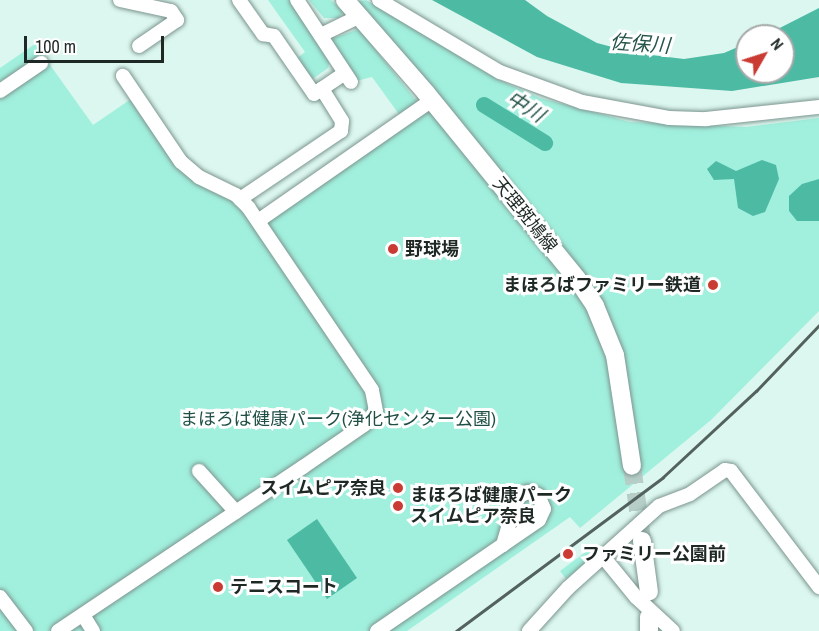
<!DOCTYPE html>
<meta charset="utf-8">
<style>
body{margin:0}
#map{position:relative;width:819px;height:631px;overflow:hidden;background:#dcf7ef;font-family:"Archivo Narrow","Noto Sans JP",sans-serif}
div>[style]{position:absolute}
.green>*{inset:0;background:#a1efdd}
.water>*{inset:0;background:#4dbaa4}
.river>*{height:16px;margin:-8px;padding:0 8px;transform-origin:8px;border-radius:8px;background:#4dbaa4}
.major-tunnel>*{height:18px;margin-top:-9px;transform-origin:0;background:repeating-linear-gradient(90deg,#b6cec7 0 18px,transparent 0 27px)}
.roads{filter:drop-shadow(0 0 2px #7c958f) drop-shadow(0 0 2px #7c958f)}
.minor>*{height:14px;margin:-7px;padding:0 7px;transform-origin:7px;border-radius:7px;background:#fff}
.major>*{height:18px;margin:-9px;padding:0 9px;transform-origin:9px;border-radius:9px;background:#fff}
.rail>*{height:3px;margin:-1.5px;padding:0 1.5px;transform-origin:1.5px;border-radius:1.5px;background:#53625d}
.dots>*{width:16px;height:16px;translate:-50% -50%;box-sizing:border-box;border:3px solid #fff;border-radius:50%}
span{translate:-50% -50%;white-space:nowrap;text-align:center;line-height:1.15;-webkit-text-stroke:6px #fff;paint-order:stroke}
.street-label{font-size:18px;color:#1e2825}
.poi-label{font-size:18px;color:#1e2825;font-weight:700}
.left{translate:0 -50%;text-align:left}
.right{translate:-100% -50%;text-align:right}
.park-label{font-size:18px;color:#1f4e44}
.water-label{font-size:20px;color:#25544a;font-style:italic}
.north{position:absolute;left:735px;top:24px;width:60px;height:60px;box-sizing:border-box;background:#fff;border:2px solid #a5a9a8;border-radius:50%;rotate:51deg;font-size:16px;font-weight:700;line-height:24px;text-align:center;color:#1e2825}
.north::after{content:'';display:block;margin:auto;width:21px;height:27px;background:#c93b33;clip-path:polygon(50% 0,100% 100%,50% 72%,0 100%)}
.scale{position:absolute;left:24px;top:36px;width:140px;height:27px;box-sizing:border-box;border:3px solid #1e2825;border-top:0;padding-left:8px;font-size:18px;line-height:21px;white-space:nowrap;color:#1e2825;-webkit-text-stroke:4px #fff;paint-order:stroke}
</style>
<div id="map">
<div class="green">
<i style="clip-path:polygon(268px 0,291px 0,330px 60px,328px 68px,311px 80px,296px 59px,305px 52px)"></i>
<i style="clip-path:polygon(309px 0,331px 0,343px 11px,339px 18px,324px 18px)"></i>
<i style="clip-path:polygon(366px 0,499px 80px,540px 98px,630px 122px,746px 127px,819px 118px,819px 311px,711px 420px,580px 528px,570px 517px,407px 631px,0 631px,0 68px,35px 44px,93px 125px,134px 97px,180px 165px,229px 195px,250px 218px,439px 102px,353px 2px)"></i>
<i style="clip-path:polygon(359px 29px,418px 103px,401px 117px,372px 77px,356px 81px,331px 44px,334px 38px)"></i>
<i style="clip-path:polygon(595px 545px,600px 552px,566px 579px,560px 571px)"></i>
</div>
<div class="water">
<i style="clip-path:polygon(432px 0,525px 0,547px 16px,597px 43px,635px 53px,684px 59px,724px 53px,747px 43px,747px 72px,783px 72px,783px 36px,764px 36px,819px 8px,819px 77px,732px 91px,621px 83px,537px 57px)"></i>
<i style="clip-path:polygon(762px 160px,776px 165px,779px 179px,765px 212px,753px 216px,738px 208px,734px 179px,714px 180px,707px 169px,716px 161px,736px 171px)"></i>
<i style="clip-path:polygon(819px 179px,819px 221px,797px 221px,789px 211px,789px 196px,802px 184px)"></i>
<i style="clip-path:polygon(317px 519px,357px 578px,327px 599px,287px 540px)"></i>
</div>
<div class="river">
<i style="left:484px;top:105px;width:72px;rotate:31.9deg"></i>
</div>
<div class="major-tunnel">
<i style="left:632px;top:466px;width:74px;rotate:82.2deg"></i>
</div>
<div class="roads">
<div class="minor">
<i style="left:120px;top:0;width:52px;rotate:12.2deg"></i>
<i style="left:171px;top:11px;width:11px;rotate:56deg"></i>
<i style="left:177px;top:20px;width:46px;rotate:145.6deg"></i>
<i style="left:239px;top:0;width:42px;rotate:54.8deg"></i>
<i style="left:263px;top:34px;width:11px;rotate:10deg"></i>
<i style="left:274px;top:36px;width:70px;rotate:55.4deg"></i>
<i style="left:314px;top:94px;width:37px;rotate:-34deg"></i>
<i style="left:297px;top:0;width:98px;rotate:56.6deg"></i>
<i style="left:379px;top:0;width:141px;rotate:30.8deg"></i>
<i style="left:500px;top:72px;width:87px;rotate:20.1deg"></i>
<i style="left:582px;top:102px;width:88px;rotate:10.4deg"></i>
<i style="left:669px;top:118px;width:37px;rotate:2deg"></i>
<i style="left:706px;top:119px;width:114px;rotate:-6.1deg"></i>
<i style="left:323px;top:34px;width:41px;rotate:-25.9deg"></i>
<i style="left:0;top:91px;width:50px;rotate:-34.3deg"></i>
<i style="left:240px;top:199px;width:122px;rotate:-34deg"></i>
<i style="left:341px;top:131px;width:10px;rotate:-84deg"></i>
<i style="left:342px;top:121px;width:38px;rotate:-122deg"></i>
<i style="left:258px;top:221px;width:212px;rotate:-34.8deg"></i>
<i style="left:199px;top:471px;width:55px;rotate:47.9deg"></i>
<i style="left:605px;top:559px;width:49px;rotate:50.8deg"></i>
<i style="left:636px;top:597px;width:50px;rotate:42.6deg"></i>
<i style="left:0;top:597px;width:43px;rotate:52.6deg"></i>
<i style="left:83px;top:615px;width:19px;rotate:58deg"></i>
<i style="left:58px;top:631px;width:295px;rotate:-33.8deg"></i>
<i style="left:303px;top:467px;width:74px;rotate:-34.5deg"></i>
<i style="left:364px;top:425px;width:18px;rotate:-49deg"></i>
<i style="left:376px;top:411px;width:21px;rotate:-101deg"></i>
<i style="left:372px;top:390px;width:220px;rotate:-124.1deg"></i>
<i style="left:249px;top:208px;width:18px;rotate:-135deg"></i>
<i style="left:236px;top:195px;width:41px;rotate:-154.1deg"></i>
<i style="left:199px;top:177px;width:23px;rotate:-140deg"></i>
<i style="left:181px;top:162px;width:104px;rotate:-124deg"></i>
<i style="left:377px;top:631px;width:196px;rotate:-34.4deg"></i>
<i style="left:539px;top:520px;width:12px;rotate:-66deg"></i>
<i style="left:544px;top:509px;width:15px;rotate:-113deg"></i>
<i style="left:538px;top:495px;width:10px;rotate:-163deg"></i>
<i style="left:528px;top:492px;width:12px;rotate:156deg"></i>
<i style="left:517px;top:497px;width:50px;rotate:106.3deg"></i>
<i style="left:529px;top:631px;width:58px;rotate:-47.8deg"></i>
<i style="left:568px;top:588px;width:122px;rotate:-42deg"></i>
<i style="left:659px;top:506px;width:33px;rotate:-21deg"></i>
<i style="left:690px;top:494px;width:42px;rotate:-34.4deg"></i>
<i style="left:725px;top:470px;width:6px;rotate:9deg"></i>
<i style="left:731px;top:471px;width:146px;rotate:52.8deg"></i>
</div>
<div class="major">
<i style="left:345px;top:0;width:123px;rotate:48.9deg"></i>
<i style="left:426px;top:93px;width:240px;rotate:50.9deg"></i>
<i style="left:577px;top:279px;width:32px;rotate:56deg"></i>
<i style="left:595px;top:306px;width:53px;rotate:67.8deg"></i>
<i style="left:615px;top:355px;width:112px;rotate:81.3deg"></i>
<i style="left:642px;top:541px;width:51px;rotate:82.2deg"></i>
<i style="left:649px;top:631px;width:14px;rotate:-90deg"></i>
</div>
</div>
<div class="rail">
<i style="left:456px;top:631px;width:258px;rotate:-36.6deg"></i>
<i style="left:663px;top:477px;width:127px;rotate:-42.8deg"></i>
<i style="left:756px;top:391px;width:91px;rotate:-46.3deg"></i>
</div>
<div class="dots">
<i style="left:393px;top:249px;background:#c93b33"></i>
<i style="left:713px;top:285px;background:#c93b33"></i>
<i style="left:398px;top:488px;background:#c93b33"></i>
<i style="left:398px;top:506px;background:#c93b33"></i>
<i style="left:568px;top:554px;background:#c93b33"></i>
<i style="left:218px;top:587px;background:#c93b33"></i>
</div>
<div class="street-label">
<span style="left:525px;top:215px;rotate:51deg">天理斑鳩線</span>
</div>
<div class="poi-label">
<span class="left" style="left:405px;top:249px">野球場</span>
<span class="right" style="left:701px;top:285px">まほろばファミリー鉄道</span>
<span class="right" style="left:386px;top:488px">スイムピア奈良</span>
<span class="left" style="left:410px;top:506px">まほろば健康パーク<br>スイムピア奈良</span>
<span class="left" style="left:582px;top:554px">ファミリー公園前</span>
<span class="left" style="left:230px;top:587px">テニスコート</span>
</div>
<div class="park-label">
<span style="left:338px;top:419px">まほろば健康パーク(浄化センター公園)</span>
</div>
<div class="water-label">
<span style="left:640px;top:43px;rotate:4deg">佐保川</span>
<span style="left:526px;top:106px;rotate:32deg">中川</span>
</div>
<div class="north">N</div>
<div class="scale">100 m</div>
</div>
